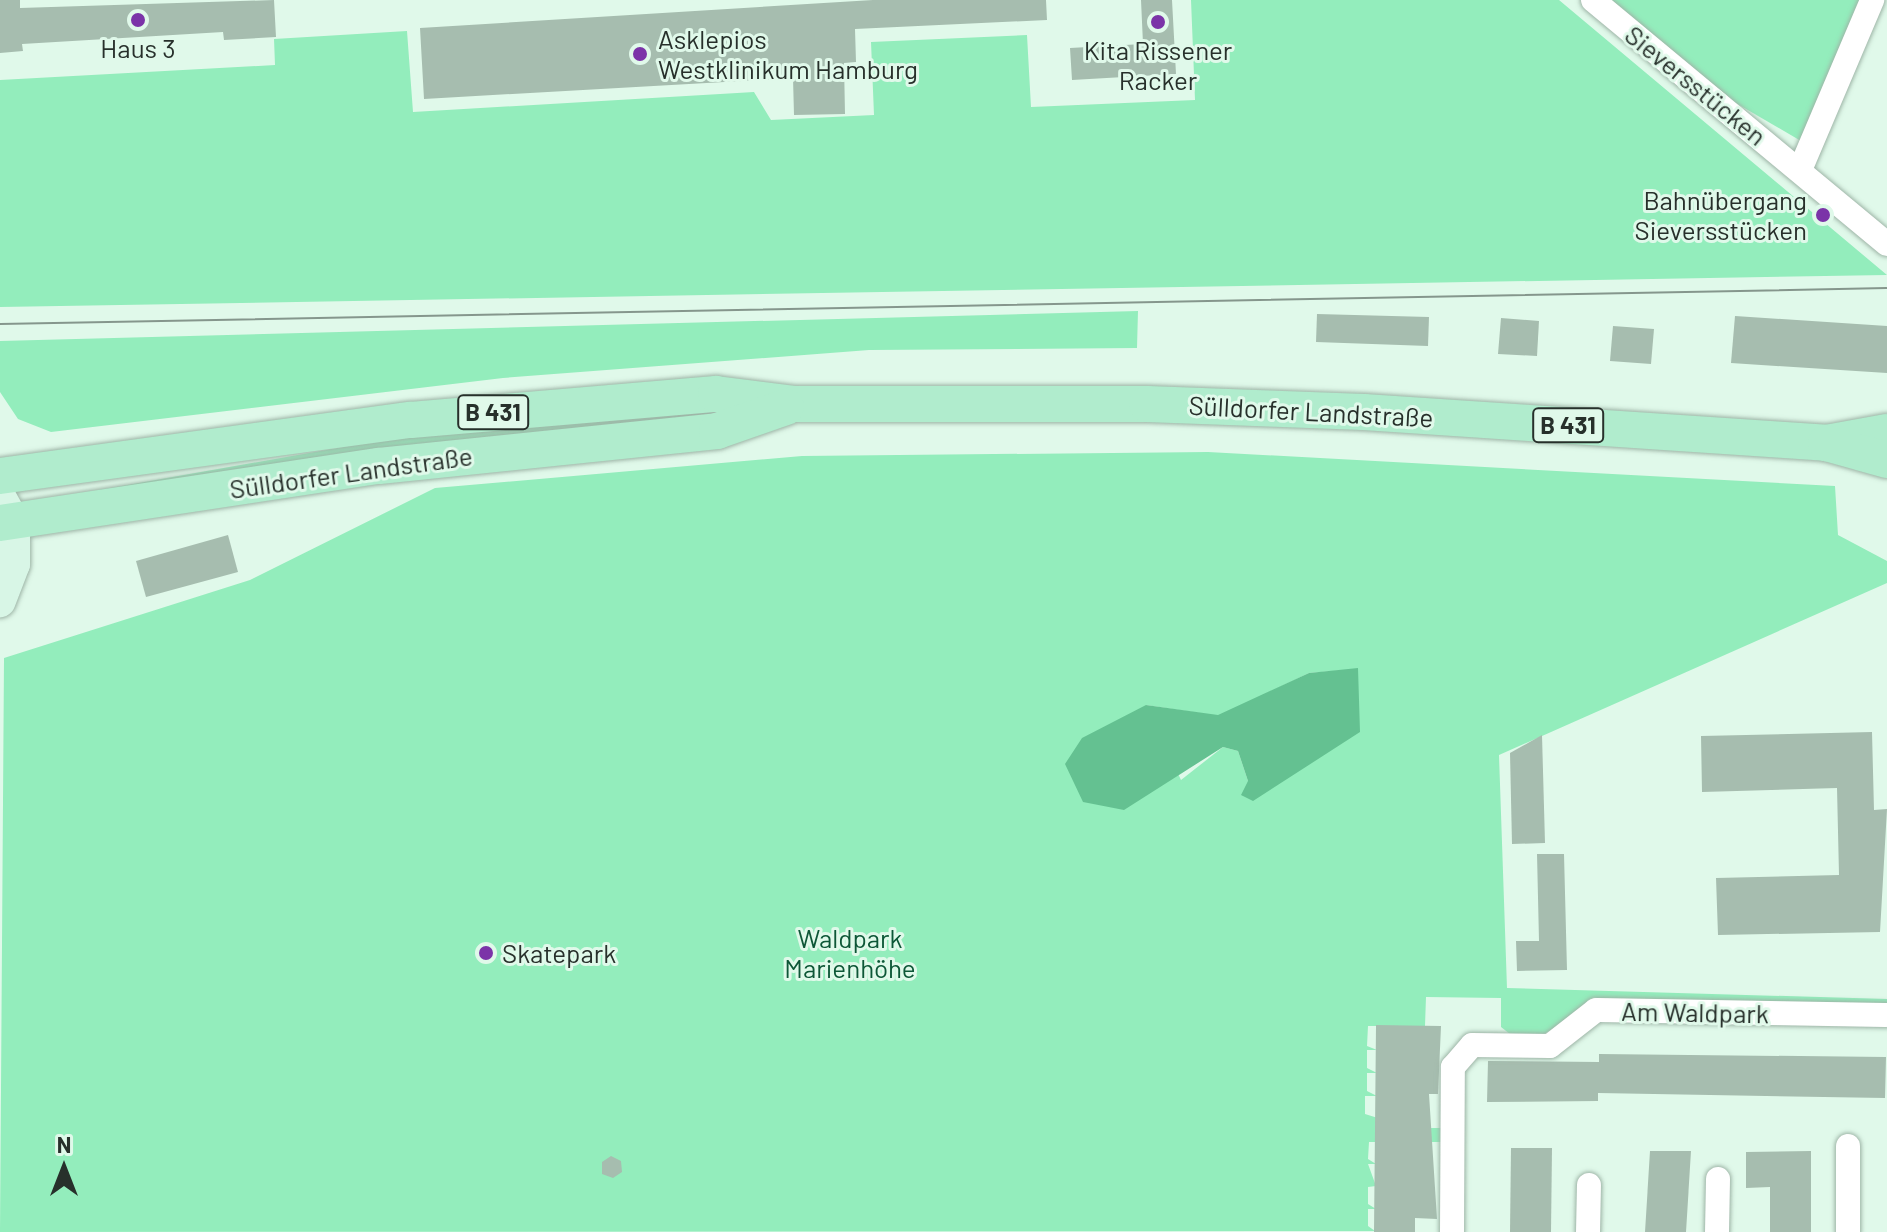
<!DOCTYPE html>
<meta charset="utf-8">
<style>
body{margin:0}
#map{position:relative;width:1887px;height:1232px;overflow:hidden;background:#e0f9ea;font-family:Barlow,sans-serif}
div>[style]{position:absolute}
.green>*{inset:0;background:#93edbc}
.water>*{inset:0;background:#64c191}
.building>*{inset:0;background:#a6bdaf}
.roads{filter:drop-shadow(0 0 2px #9eb5a7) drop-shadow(0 0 2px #9eb5a7)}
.street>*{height:24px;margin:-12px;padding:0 12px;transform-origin:12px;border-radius:12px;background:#fff}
.secondary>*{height:32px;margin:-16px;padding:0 16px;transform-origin:16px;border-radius:16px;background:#d8f6e6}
.primary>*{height:36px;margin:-18px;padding:0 18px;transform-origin:18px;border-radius:18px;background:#b0eccd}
.tram>*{height:2px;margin:-1px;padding:0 1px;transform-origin:1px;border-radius:1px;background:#85968c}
.dots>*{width:22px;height:22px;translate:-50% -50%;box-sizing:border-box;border:4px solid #e0f9ea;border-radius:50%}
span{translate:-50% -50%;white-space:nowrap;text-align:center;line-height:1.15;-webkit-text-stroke:6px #e0f9ea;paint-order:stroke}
.shield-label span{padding:2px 6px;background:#e0f9ea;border:2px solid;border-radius:6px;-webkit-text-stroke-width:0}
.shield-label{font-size:24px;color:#27302b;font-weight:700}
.poi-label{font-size:26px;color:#27302b}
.left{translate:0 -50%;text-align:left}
.right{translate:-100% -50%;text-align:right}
.street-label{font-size:26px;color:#27302b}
.park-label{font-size:26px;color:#0d5737}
.north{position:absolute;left:24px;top:1128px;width:80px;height:80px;-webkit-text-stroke:6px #e0f9ea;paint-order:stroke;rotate:0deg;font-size:22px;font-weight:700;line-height:32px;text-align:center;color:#27302b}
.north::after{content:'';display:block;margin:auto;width:28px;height:36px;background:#27302b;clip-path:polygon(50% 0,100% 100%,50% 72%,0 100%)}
</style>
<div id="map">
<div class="green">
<i style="clip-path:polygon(1191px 0,1559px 0,1887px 275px,0 307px,0 80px,275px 65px,274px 39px,407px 31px,413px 112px,754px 92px,771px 120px,874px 115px,871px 42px,1027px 35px,1031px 107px,1195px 100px)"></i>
<i style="clip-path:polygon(1611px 0,1861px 0,1801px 141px,1734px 102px)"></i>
<i style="clip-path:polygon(1138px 311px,1137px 348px,869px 350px,503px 378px,51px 432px,18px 419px,0 392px,0 341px)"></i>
<i style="clip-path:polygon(764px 407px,31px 502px,388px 439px)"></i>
<i style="clip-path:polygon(evenodd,1208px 452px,1835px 486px,1838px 535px,1887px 561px,1887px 583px,1499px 755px,1507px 988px,1887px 999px,1887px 1007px,1571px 1018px,1544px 1034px,1510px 1034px,1501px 1027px,1501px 998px,1426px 997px,1425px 1026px,1368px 1026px,1367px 1046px,1377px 1050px,1367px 1050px,1367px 1068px,1377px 1073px,1367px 1073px,1367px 1091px,1377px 1096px,1365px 1096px,1365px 1114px,1410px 1128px,1444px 1128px,1442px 1142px,1369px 1142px,1368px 1159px,1376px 1164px,1368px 1164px,1376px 1186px,1368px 1187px,1368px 1204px,1376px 1209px,1368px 1209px,1368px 1226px,1375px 1231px,0 1232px,4px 658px,250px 580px,435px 488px,802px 456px,1208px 452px,1358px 669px,1248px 781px,1238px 751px,1223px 747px,1181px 780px,1146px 705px,1219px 716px,1309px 673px,1358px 669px)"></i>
</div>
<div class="water">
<i style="clip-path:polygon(1358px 668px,1360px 732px,1253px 801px,1241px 795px,1248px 781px,1238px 751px,1223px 747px,1124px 810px,1083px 802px,1065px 764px,1082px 738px,1146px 705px,1218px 715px,1309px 673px)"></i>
</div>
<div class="building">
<i style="clip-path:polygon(0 0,20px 0,20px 8px,274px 0,276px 37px,224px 40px,223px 32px,22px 44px,23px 51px,0 53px)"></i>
<i style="clip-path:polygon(873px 0,1046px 0,1047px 20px,855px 29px,856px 62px,844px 63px,845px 114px,794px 115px,793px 78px,424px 99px,420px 28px)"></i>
<i style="clip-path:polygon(1141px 0,1172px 0,1176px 74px,1072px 80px,1070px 48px,1143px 44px)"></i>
<i style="clip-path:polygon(1317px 314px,1429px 317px,1428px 346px,1316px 342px)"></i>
<i style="clip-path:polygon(1735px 316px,1887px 326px,1887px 373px,1731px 363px)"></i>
<i style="clip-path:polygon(1501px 318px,1539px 321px,1537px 356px,1498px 354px)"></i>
<i style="clip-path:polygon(1613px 326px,1654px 329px,1651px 364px,1610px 361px)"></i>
<i style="clip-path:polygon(228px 535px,238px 572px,146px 597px,136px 561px)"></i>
<i style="clip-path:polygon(1872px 732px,1874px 810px,1887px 809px,1880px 932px,1718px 935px,1716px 878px,1839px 875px,1837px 788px,1702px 792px,1701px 736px)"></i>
<i style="clip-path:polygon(1542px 735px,1545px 843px,1512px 844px,1510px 753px)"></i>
<i style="clip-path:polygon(1537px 854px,1564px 854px,1567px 970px,1517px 971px,1516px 941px,1539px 941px)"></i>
<i style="clip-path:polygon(1376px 1025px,1441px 1026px,1438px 1094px,1429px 1094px,1437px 1219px,1415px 1218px,1415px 1232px,1374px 1232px)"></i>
<i style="clip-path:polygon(1599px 1054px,1886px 1057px,1885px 1098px,1598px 1093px,1598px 1101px,1487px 1102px,1488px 1061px,1599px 1062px)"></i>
<i style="clip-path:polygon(1511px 1148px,1552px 1148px,1551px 1232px,1510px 1232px)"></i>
<i style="clip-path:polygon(1650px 1151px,1691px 1151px,1686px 1232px,1645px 1232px)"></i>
<i style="clip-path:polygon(1811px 1151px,1811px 1232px,1770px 1232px,1770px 1187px,1746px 1188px,1746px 1152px)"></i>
<i style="clip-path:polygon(611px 1156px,621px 1161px,622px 1172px,613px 1178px,602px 1174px,602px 1162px)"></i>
</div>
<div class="roads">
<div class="street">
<i style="left:1593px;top:0;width:382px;rotate:39.7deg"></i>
<i style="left:1800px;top:170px;width:185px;rotate:-67deg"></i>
<i style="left:1452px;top:1232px;width:165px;rotate:-89.7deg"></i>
<i style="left:1453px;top:1067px;width:29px;rotate:-49deg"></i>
<i style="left:1472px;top:1045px;width:78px;rotate:0.7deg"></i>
<i style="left:1550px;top:1046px;width:58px;rotate:-38deg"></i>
<i style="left:1596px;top:1010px;width:291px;rotate:1deg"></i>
<i style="left:1588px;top:1232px;width:47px;rotate:-88.8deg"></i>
<i style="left:1717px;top:1232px;width:53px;rotate:-88.9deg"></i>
<i style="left:1848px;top:1232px;width:86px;rotate:-90deg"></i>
</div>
<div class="secondary">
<i style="left:0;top:497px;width:29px;rotate:61deg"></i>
<i style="left:14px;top:522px;width:42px;rotate:90deg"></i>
<i style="left:14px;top:564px;width:40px;rotate:111deg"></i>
</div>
<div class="primary">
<i style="left:1826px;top:443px;width:62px;rotate:-10.2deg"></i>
<i style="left:0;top:476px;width:415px;rotate:-7.8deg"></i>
<i style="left:411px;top:420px;width:306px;rotate:-4.9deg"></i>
<i style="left:716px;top:394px;width:80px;rotate:7.2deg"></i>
<i style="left:795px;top:404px;width:352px"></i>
<i style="left:1147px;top:404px;width:217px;rotate:2.1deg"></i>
<i style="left:1364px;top:412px;width:463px;rotate:3.8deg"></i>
<i style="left:1826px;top:443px;width:63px;rotate:15.6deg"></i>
<i style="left:0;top:523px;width:383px;rotate:-8.6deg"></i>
<i style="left:379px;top:466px;width:340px;rotate:-5.9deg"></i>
<i style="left:717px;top:431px;width:73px;rotate:-19.2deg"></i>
</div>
</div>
<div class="tram">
<i style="left:0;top:324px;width:1887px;rotate:-1.09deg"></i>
</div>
<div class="dots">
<i style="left:138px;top:20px;background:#7b34a8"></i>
<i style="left:1158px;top:22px;background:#7b34a8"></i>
<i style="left:640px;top:54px;background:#7b34a8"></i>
<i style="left:1823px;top:215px;background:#7b34a8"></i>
<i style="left:486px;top:953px;background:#7b34a8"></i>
</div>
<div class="shield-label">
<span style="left:493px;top:412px">B 431</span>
<span style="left:1568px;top:425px">B 431</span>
</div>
<div class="poi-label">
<span class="left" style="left:658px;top:54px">Asklepios<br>Westklinikum Hamburg</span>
<span style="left:138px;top:48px">Haus 3</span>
<span style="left:1158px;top:65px">Kita Rissener<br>Racker</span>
<span class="right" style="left:1807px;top:215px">Bahnübergang<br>Sieversstücken</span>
<span class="left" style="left:502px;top:953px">Skatepark</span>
</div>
<div class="street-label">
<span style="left:1696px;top:85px;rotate:39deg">Sieversstücken</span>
<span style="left:1311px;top:411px;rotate:3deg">Sülldorfer Landstraße</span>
<span style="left:351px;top:472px;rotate:-8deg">Sülldorfer Landstraße</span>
<span style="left:1695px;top:1012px;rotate:1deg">Am Waldpark</span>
</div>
<div class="park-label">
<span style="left:850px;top:953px">Waldpark<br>Marienhöhe</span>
</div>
<div class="north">N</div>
</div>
